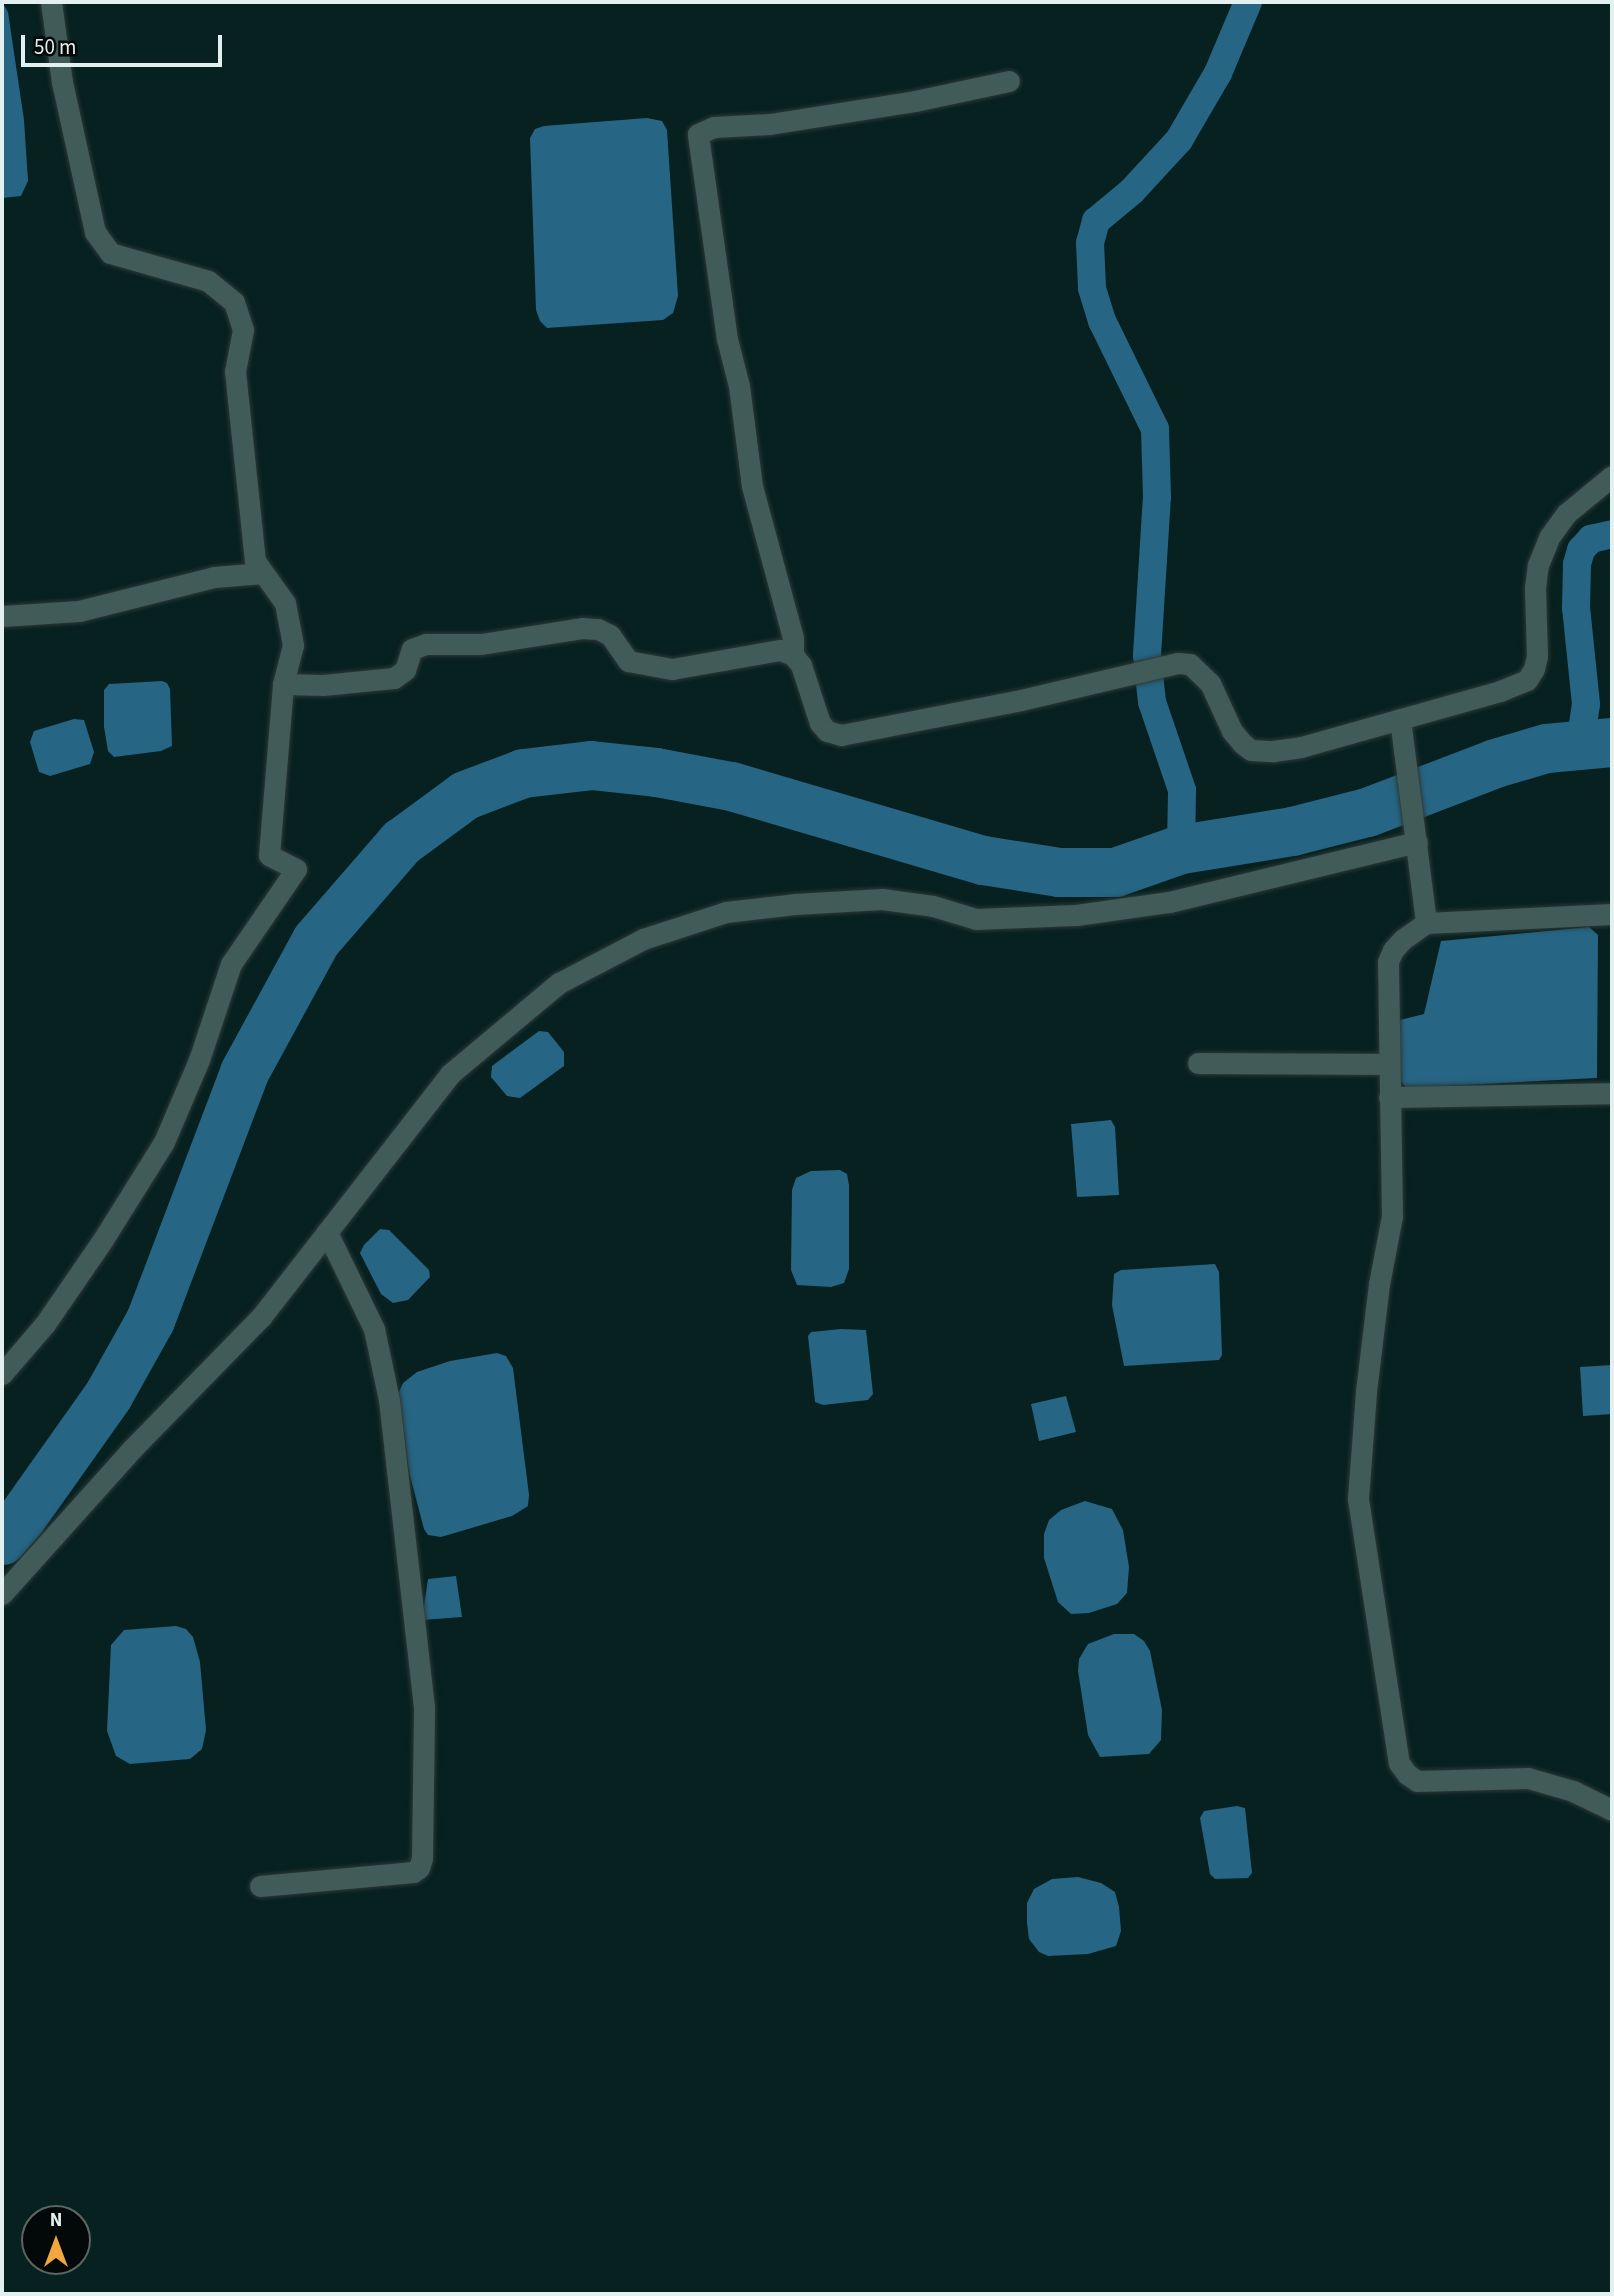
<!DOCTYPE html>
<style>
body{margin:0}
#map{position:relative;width:1614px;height:2296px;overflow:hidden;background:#06211f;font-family:"Source Sans 3",sans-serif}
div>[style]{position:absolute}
.water>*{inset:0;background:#266584}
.canal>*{height:28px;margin:-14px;padding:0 14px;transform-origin:14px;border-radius:14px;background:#266584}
.river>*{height:49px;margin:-24.5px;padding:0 24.5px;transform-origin:24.5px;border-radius:24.5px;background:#266584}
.roads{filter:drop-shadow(0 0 2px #2d3837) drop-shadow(0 0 2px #2d3837)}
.street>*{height:21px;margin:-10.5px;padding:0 10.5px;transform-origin:10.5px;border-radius:10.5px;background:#405b58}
span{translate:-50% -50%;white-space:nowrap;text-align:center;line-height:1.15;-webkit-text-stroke:7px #020908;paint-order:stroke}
.frame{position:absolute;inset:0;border:4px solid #e2f1ef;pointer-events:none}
.north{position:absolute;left:21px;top:2205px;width:70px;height:70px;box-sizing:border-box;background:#020908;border:2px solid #5c6664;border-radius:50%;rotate:0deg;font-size:19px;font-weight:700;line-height:28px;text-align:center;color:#e2f1ef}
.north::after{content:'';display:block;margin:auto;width:24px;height:32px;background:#f1a63f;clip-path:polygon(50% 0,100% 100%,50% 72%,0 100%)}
.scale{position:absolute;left:21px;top:35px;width:201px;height:32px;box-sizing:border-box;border:4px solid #e2f1ef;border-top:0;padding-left:9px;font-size:21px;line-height:24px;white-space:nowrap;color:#e2f1ef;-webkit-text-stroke:5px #020908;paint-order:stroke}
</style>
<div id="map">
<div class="water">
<i style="clip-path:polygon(2px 2px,8px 12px,24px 120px,28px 181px,21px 196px,2px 198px)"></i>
<i style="clip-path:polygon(647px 118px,662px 121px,667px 130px,678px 296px,673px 313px,663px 320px,547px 328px,540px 321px,536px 310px,530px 138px,535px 129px,544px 126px)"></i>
<i style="clip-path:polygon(162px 681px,167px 683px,170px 689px,172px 746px,161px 751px,114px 757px,108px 751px,104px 727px,104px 690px,109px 684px)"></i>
<i style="clip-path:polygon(74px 719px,84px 720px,94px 752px,90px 764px,50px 776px,39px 772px,30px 742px,34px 731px)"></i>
<i style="clip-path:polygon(1589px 927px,1598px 935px,1597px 1078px,1407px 1088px,1403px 1084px,1399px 1078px,1400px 1020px,1424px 1014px,1441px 941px)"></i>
<i style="clip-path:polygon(539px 1031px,548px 1032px,564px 1052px,564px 1066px,520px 1098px,507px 1096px,491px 1077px,492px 1066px)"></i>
<i style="clip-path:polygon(1111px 1120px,1115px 1127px,1119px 1195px,1077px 1197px,1071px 1124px)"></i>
<i style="clip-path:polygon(840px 1170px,847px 1174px,849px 1185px,849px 1269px,844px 1283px,831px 1287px,797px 1285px,791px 1270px,792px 1190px,796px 1178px,811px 1171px)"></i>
<i style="clip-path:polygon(380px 1229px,389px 1230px,429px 1270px,430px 1277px,408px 1300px,393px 1303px,381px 1294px,360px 1253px,364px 1245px)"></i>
<i style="clip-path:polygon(1215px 1264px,1219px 1272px,1222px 1355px,1219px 1360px,1124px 1366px,1112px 1305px,1114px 1274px,1121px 1270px)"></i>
<i style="clip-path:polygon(841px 1329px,866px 1330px,873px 1394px,868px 1400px,823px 1405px,815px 1402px,808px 1336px,811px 1332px)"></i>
<i style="clip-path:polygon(497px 1353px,506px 1356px,513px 1368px,529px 1495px,528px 1506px,512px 1516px,441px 1537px,428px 1535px,424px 1529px,409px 1472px,399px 1392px,403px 1383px,417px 1372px,450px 1361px)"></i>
<i style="clip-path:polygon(1612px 1365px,1612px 1414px,1583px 1416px,1580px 1367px)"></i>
<i style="clip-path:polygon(1066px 1396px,1076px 1432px,1039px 1441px,1031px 1404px)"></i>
<i style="clip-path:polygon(1085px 1501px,1112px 1509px,1123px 1530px,1129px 1567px,1127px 1593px,1117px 1604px,1089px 1613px,1071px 1614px,1058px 1602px,1044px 1558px,1044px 1534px,1049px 1520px,1061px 1510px)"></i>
<i style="clip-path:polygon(456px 1576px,462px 1617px,422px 1620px,428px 1579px)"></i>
<i style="clip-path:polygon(176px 1626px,186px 1629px,193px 1637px,200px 1662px,206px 1730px,202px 1749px,190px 1759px,130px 1764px,116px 1756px,107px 1731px,111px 1645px,124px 1630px)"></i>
<i style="clip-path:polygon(1114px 1634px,1134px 1634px,1144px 1641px,1150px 1651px,1162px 1710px,1161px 1740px,1149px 1754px,1100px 1757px,1088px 1735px,1078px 1671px,1079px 1659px,1088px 1644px)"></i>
<i style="clip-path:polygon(1237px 1806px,1245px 1808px,1252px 1873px,1248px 1878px,1215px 1879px,1210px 1874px,1200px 1818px,1204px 1811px)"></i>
<i style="clip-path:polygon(1078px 1877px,1101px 1883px,1115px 1892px,1119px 1907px,1121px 1931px,1116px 1946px,1088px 1954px,1048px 1956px,1039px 1952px,1029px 1939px,1027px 1923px,1027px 1903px,1034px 1889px,1052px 1879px)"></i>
</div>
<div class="canal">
<i style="left:1580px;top:744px;width:40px;rotate:-81.5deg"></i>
<i style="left:1586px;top:704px;width:97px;rotate:-95.9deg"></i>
<i style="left:1576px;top:608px;width:44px;rotate:-88.7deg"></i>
<i style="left:1577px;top:564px;width:15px;rotate:-74deg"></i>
<i style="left:1581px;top:550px;width:15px;rotate:-48deg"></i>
<i style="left:1591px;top:539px;width:22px;rotate:-13deg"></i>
<i style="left:1181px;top:849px;width:59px;rotate:-89deg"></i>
<i style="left:1182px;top:790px;width:93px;rotate:-108.8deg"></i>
<i style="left:1152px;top:702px;width:47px;rotate:-96.1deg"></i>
<i style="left:1147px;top:655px;width:158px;rotate:-86.4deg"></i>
<i style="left:1157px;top:497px;width:68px;rotate:-91.7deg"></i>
<i style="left:1155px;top:429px;width:120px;rotate:-116.1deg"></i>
<i style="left:1102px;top:321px;width:34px;rotate:-107deg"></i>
<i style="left:1092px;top:288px;width:45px;rotate:-92.5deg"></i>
<i style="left:1090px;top:243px;width:23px;rotate:-75deg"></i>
<i style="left:1096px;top:221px;width:47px;rotate:-39.8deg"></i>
<i style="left:1132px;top:191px;width:69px;rotate:-47.3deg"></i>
<i style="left:1179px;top:140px;width:78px;rotate:-59.8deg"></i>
<i style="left:1218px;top:73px;width:77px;rotate:-67.1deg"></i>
</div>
<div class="river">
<i style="left:2px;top:1540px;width:29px;rotate:-49deg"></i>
<i style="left:21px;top:1518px;width:151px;rotate:-54.7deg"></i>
<i style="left:108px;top:1395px;width:86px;rotate:-60.8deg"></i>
<i style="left:150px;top:1320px;width:265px;rotate:-69.2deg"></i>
<i style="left:244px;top:1072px;width:150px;rotate:-61.4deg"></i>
<i style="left:316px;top:940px;width:130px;rotate:-49.1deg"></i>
<i style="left:401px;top:842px;width:79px;rotate:-36.3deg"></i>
<i style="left:465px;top:795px;width:62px;rotate:-20.8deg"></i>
<i style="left:523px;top:773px;width:68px;rotate:-6.7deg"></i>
<i style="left:591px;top:765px;width:65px;rotate:6.1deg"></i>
<i style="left:656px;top:772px;width:76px;rotate:10.6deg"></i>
<i style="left:731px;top:786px;width:263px;rotate:16.4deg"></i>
<i style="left:983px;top:860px;width:77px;rotate:9deg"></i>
<i style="left:1059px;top:872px;width:56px"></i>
<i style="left:1115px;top:872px;width:70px;rotate:-19.2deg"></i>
<i style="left:1181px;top:849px;width:112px;rotate:-9.2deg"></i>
<i style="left:1292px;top:831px;width:77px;rotate:-14.2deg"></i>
<i style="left:1367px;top:812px;width:137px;rotate:-20.9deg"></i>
<i style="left:1495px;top:763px;width:53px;rotate:-16.4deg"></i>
<i style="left:1546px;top:748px;width:66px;rotate:-5.2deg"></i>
</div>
<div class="roads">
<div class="street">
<i style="left:51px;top:2px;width:81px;rotate:82.2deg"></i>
<i style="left:62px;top:82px;width:154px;rotate:77.6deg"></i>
<i style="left:95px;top:232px;width:26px;rotate:54deg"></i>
<i style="left:110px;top:253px;width:102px;rotate:15.9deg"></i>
<i style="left:208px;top:281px;width:33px;rotate:39deg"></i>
<i style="left:234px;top:302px;width:29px;rotate:72deg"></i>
<i style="left:243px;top:330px;width:42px;rotate:101deg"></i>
<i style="left:235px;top:371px;width:191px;rotate:84deg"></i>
<i style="left:255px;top:561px;width:52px;rotate:54.5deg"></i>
<i style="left:285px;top:603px;width:43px;rotate:79.2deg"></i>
<i style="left:293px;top:645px;width:40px;rotate:104.4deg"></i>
<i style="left:2px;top:616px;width:77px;rotate:-3.7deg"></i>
<i style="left:79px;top:611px;width:139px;rotate:-14.1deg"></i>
<i style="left:214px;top:577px;width:49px;rotate:-4.7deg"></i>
<i style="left:793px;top:655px;width:17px;rotate:-90deg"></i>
<i style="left:793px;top:638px;width:157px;rotate:-105.1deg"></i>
<i style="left:752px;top:486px;width:101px;rotate:-97.4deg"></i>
<i style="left:739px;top:386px;width:49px;rotate:-104.3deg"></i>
<i style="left:727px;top:339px;width:207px;rotate:-98.1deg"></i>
<i style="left:698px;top:134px;width:17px;rotate:-24deg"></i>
<i style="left:714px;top:127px;width:56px;rotate:-3.1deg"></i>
<i style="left:770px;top:124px;width:147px;rotate:-9deg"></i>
<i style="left:915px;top:101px;width:96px;rotate:-12deg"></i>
<i style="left:1400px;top:719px;width:206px;rotate:82.7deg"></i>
<i style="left:1426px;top:923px;width:28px;rotate:145deg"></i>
<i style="left:1403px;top:939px;width:15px;rotate:132deg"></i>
<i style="left:1393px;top:950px;width:13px;rotate:113deg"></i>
<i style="left:1388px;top:962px;width:254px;rotate:89.1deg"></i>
<i style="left:1392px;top:1216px;width:69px;rotate:100.8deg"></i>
<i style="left:1379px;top:1284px;width:109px;rotate:96.9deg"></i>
<i style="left:1366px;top:1392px;width:107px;rotate:94.3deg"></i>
<i style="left:1358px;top:1499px;width:267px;rotate:81.2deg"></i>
<i style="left:1399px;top:1763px;width:14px;rotate:54deg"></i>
<i style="left:1407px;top:1774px;width:12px;rotate:35deg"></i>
<i style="left:1417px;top:1781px;width:111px;rotate:-1.5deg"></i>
<i style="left:1528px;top:1778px;width:47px;rotate:16.1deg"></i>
<i style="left:1573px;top:1791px;width:43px;rotate:26deg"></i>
<i style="left:1426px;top:923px;width:186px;rotate:-2.8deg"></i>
<i style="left:1198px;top:1063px;width:191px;rotate:0.3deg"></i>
<i style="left:1389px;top:1097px;width:223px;rotate:-1deg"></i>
<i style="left:2px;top:1374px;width:66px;rotate:-49.3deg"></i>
<i style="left:45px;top:1324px;width:104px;rotate:-55.5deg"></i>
<i style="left:104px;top:1238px;width:113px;rotate:-58deg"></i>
<i style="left:164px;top:1142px;width:89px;rotate:-66.9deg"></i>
<i style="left:199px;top:1060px;width:101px;rotate:-71.6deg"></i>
<i style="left:231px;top:964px;width:115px;rotate:-55.6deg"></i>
<i style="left:296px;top:869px;width:30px;rotate:-153deg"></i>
<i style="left:269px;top:855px;width:172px;rotate:-85.3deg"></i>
<i style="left:283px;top:684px;width:40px;rotate:1.4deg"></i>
<i style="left:323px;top:685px;width:71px;rotate:-5.6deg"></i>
<i style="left:394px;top:678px;width:14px;rotate:-36deg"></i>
<i style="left:405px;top:670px;width:22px;rotate:-72deg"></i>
<i style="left:412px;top:649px;width:15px;rotate:-20deg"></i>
<i style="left:426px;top:644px;width:55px"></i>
<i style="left:481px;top:644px;width:102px;rotate:-9deg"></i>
<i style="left:582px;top:628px;width:16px;rotate:4deg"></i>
<i style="left:598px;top:629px;width:13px;rotate:27deg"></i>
<i style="left:610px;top:635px;width:32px;rotate:55deg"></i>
<i style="left:628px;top:661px;width:45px;rotate:10.3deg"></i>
<i style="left:672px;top:669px;width:110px;rotate:-10deg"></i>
<i style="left:780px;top:650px;width:14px;rotate:21deg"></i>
<i style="left:793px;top:655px;width:13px;rotate:51deg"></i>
<i style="left:801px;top:665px;width:61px;rotate:71.9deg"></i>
<i style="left:820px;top:723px;width:11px;rotate:49deg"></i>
<i style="left:827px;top:731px;width:15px;rotate:16deg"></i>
<i style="left:841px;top:735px;width:183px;rotate:-11deg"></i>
<i style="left:1021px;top:700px;width:161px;rotate:-13.3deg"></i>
<i style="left:1178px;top:663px;width:12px;rotate:5deg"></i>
<i style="left:1190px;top:664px;width:28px;rotate:44deg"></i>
<i style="left:1210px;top:683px;width:53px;rotate:65.4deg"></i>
<i style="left:1232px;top:731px;width:17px;rotate:50deg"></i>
<i style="left:1243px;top:744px;width:10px;rotate:37deg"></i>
<i style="left:1251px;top:750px;width:22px;rotate:3deg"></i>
<i style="left:1273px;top:751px;width:28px;rotate:-8deg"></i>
<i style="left:1301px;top:747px;width:207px;rotate:-15.7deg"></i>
<i style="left:1500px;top:691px;width:29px;rotate:-22deg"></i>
<i style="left:1527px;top:680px;width:13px;rotate:-58deg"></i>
<i style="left:1534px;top:669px;width:13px;rotate:-77deg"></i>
<i style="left:1537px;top:656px;width:68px;rotate:-91.7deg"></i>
<i style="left:1535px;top:588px;width:23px;rotate:-83deg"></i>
<i style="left:1538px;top:565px;width:31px;rotate:-68deg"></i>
<i style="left:1550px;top:536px;width:29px;rotate:-54deg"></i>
<i style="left:1567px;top:513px;width:58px;rotate:-39.4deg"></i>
<i style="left:2px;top:1594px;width:195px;rotate:-48.1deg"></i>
<i style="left:132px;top:1449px;width:185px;rotate:-45.7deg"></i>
<i style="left:261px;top:1317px;width:308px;rotate:-52.1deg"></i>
<i style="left:450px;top:1074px;width:142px;rotate:-39.9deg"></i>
<i style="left:559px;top:983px;width:95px;rotate:-27.6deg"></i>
<i style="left:643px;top:939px;width:87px;rotate:-18deg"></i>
<i style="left:726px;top:912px;width:69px;rotate:-6.6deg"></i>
<i style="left:795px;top:904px;width:87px;rotate:-3.3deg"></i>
<i style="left:882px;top:899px;width:51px;rotate:7.8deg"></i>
<i style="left:933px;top:906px;width:45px;rotate:16.8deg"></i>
<i style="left:976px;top:919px;width:100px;rotate:-2.3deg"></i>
<i style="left:1076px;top:915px;width:94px;rotate:-8deg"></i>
<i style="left:1169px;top:902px;width:255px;rotate:-13.6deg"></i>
<i style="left:260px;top:1886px;width:154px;rotate:-5.2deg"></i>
<i style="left:413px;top:1872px;width:7px;rotate:-34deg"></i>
<i style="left:419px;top:1868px;width:10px;rotate:-73deg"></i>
<i style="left:422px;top:1858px;width:151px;rotate:-89.2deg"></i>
<i style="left:424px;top:1707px;width:309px;rotate:-96.5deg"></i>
<i style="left:389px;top:1400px;width:73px;rotate:-101.9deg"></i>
<i style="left:374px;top:1329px;width:108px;rotate:-115.9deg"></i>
</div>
</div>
<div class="frame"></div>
<div class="north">N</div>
<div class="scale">50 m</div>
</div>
